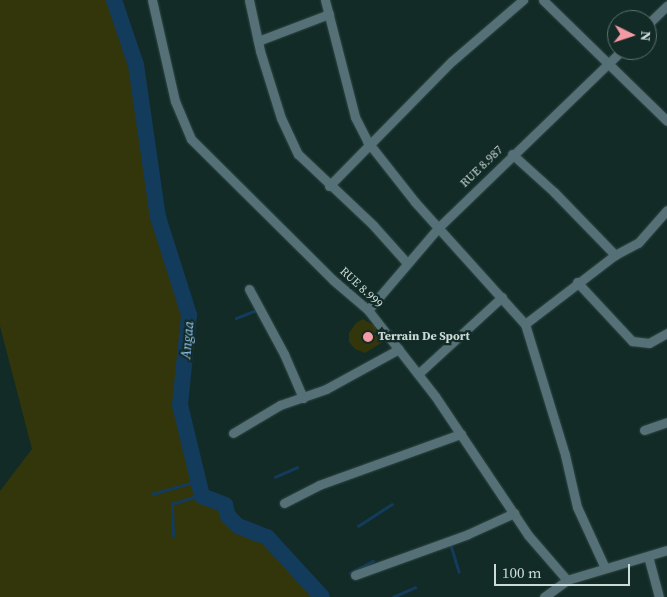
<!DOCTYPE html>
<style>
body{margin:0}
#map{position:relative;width:667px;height:597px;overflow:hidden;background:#122b27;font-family:"Source Serif 4",serif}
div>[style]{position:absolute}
.green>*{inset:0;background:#33360b}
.stream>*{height:2.5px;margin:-1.25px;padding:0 1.25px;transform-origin:1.25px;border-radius:1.25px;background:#133b5c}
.river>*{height:16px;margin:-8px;padding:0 8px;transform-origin:8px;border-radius:8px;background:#133b5c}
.roads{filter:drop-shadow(0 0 1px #304743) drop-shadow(0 0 1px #304743)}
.street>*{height:9px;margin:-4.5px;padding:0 4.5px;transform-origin:4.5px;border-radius:4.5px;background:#557076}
.dots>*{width:14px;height:14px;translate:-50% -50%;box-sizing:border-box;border:2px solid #122b27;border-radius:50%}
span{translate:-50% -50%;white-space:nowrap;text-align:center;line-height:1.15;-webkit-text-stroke:4.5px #122b27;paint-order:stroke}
.street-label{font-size:12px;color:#cbdad6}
.poi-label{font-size:12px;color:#cbdad6;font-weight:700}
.left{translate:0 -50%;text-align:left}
.water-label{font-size:14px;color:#99caf8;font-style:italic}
.north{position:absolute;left:607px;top:10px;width:50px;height:50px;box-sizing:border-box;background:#122b27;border:1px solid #5c716d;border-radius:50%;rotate:94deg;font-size:14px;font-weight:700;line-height:20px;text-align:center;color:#cbdad6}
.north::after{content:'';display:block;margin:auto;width:18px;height:22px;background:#f49aa4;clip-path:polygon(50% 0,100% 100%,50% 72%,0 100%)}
.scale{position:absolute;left:494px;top:564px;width:136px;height:22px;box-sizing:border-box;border:2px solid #cbdad6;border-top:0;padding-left:6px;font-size:15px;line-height:18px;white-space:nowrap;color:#cbdad6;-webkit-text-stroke:4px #122b27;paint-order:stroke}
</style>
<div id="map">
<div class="green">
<i style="clip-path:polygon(0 0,114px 0,136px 65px,158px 217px,189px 315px,180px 405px,202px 496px,225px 505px,228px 516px,238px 526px,267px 537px,322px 597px,0 597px,0 491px,32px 449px,0 326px)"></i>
<i style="clip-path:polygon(363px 319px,375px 326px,386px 340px,365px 353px,355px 349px,349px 342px,349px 333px,356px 323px)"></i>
</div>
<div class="stream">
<i style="left:236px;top:318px;width:22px;rotate:-21deg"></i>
<i style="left:275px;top:477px;width:24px;rotate:-24deg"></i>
<i style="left:152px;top:494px;width:40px;rotate:-16deg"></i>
<i style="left:358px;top:526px;width:40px;rotate:-32.9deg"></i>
<i style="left:173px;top:536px;width:32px;rotate:-92deg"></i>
<i style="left:172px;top:504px;width:23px;rotate:-18deg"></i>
<i style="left:450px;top:542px;width:31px;rotate:73deg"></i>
<i style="left:350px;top:573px;width:26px;rotate:-28deg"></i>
<i style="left:393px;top:597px;width:24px;rotate:-24deg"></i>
</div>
<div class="river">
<i style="left:114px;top:0;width:69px;rotate:71.3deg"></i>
<i style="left:136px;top:65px;width:154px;rotate:81.8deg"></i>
<i style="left:158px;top:217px;width:103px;rotate:72.4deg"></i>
<i style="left:189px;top:315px;width:90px;rotate:95.7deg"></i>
<i style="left:180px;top:405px;width:94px;rotate:76.4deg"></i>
<i style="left:202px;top:496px;width:25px;rotate:21deg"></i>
<i style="left:225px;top:505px;width:11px;rotate:75deg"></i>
<i style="left:228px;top:516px;width:14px;rotate:45deg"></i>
<i style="left:238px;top:526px;width:31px;rotate:21deg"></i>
<i style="left:267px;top:537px;width:81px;rotate:47.5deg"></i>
</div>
<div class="roads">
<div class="street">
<i style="left:152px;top:0;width:104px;rotate:77.2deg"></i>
<i style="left:175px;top:101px;width:41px;rotate:67.2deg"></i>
<i style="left:191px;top:139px;width:200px;rotate:44.8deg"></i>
<i style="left:333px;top:280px;width:46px;rotate:40.6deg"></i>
<i style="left:368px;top:310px;width:109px;rotate:52.1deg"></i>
<i style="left:435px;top:396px;width:167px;rotate:56.2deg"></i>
<i style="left:528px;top:535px;width:60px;rotate:49.1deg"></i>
<i style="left:567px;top:580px;width:104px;rotate:-16.7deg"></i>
<i style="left:249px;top:0;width:52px;rotate:77.8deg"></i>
<i style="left:260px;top:51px;width:70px;rotate:72.6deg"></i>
<i style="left:281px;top:118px;width:40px;rotate:65deg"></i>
<i style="left:298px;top:154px;width:103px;rotate:43.4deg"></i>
<i style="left:373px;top:225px;width:51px;rotate:48.2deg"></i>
<i style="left:325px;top:0;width:121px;rotate:75.6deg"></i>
<i style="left:355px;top:117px;width:27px;rotate:63deg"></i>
<i style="left:367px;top:141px;width:78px;rotate:51.8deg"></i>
<i style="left:415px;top:202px;width:164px;rotate:48deg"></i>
<i style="left:525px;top:324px;width:113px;rotate:-37.5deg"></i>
<i style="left:615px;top:255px;width:26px;rotate:-28deg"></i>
<i style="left:638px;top:243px;width:44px;rotate:-48.7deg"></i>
<i style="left:543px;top:0;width:173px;rotate:44.3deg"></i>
<i style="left:647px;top:25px;width:28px;rotate:-44deg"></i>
<i style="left:258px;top:41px;width:76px;rotate:-20.8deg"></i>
<i style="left:512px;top:154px;width:57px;rotate:42.1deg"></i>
<i style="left:554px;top:192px;width:88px;rotate:45.9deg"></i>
<i style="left:329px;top:186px;width:175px;rotate:-45.5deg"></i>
<i style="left:452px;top:61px;width:94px;rotate:-40.7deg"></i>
<i style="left:577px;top:282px;width:81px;rotate:47deg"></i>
<i style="left:632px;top:341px;width:17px;rotate:7deg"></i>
<i style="left:649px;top:343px;width:21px;rotate:-29deg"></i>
<i style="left:249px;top:289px;width:74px;rotate:61.7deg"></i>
<i style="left:284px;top:354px;width:48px;rotate:66.6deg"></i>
<i style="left:368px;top:310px;width:109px;rotate:-49.5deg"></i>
<i style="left:439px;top:227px;width:255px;rotate:-44deg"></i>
<i style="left:525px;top:324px;width:137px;rotate:73deg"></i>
<i style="left:565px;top:455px;width:53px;rotate:77deg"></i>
<i style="left:577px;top:507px;width:67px;rotate:65.3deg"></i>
<i style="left:418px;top:374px;width:114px;rotate:-42.5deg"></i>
<i style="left:644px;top:430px;width:24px;rotate:-19deg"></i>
<i style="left:233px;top:433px;width:55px;rotate:-30.8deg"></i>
<i style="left:280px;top:405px;width:49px;rotate:-19.2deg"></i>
<i style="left:326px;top:389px;width:83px;rotate:-28.7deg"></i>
<i style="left:284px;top:503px;width:39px;rotate:-27deg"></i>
<i style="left:319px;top:485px;width:151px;rotate:-19.8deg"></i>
<i style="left:648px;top:556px;width:42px;rotate:75deg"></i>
<i style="left:355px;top:575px;width:120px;rotate:-19.9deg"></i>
<i style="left:468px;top:534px;width:51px;rotate:-24.5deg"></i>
<i style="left:544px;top:597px;width:29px;rotate:-36deg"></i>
</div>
</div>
<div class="dots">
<i style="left:368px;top:337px;background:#f49aa4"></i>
</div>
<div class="street-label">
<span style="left:482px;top:167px;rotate:-44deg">RUE 8.987</span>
<span style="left:361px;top:288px;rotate:43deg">RUE 8.999</span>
</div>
<div class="poi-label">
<span class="left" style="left:378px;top:337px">Terrain De Sport</span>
</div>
<div class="water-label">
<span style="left:187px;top:340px;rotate:-85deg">Angaa</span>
</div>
<div class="north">N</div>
<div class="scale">100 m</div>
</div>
